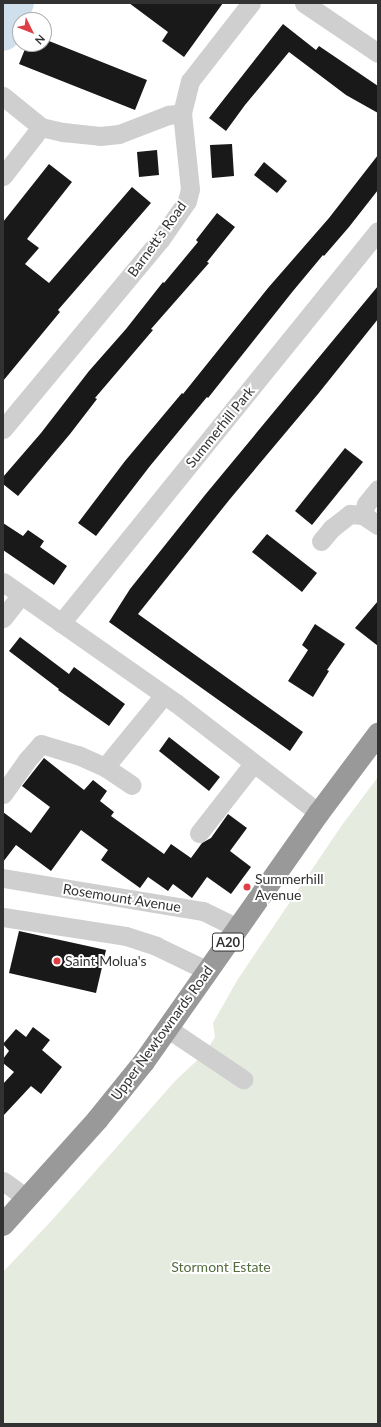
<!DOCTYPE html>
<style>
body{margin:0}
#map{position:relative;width:381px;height:1427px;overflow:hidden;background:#fff;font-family:Lato,sans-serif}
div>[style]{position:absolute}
.green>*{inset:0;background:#e5ebde}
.river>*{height:34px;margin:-17px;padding:0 17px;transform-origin:17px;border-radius:17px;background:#cfe0ec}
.building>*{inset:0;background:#191919}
.minor>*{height:19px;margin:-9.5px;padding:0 9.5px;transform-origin:9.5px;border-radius:9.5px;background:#cfcfcf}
.highway>*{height:22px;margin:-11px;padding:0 11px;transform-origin:11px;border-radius:11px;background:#999}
.dots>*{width:11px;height:11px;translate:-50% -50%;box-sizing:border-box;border:2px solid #fff;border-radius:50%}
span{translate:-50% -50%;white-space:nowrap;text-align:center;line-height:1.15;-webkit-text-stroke:4px #fff;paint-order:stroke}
.shield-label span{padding:1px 3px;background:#fff;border:1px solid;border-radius:3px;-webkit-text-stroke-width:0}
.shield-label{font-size:13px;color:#323232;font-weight:700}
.street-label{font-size:14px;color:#323232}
.poi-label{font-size:14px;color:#323232}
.left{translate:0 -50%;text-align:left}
.park-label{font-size:14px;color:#546d40}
.frame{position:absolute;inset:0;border:4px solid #323232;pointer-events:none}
.north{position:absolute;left:12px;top:12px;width:40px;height:40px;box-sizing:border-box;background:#fff;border:1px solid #adadad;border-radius:50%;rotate:133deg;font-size:11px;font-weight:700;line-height:16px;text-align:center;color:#323232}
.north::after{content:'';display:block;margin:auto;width:14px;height:18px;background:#de3f45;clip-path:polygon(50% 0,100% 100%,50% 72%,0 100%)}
</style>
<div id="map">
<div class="green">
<i style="clip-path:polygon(378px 777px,378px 1424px,3px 1424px,3px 1272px,54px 1218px,176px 1080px,205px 1053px,215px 1037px,213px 1023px,238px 979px,342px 825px)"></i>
</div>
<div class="river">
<i style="left:3px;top:34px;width:34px;rotate:-66deg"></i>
</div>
<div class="building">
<i style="clip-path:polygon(129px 3px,223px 3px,184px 57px,162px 41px,168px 32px)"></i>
<i style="clip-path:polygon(283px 24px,316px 50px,319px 46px,378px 86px,378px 113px,346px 95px,289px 52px,245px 105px,226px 131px,209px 118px)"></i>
<i style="clip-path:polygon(44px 39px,147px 80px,135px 110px,19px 64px,27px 44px,44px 44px)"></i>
<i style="clip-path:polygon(232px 144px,234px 176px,212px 178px,210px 145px)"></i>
<i style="clip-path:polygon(157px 150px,159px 175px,139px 177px,137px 152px)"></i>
<i style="clip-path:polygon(378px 155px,378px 190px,349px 227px,324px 256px,323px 255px,293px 291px,208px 398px,207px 397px,150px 466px,96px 536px,78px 523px,125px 461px,182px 393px,183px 394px,268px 288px,329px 218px)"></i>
<i style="clip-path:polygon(264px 162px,287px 181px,277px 193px,254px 175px)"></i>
<i style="clip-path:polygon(49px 164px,72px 182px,27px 239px,39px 248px,25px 264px,49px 283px,132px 187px,151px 203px,58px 310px,60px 312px,3px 381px,3px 222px)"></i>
<i style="clip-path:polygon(217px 213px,235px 227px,207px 262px,209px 263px,151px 329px,153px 330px,95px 398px,97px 399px,70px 434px,18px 496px,3px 484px,3px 477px,41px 433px,89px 371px,126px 329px,163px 282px,164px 283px,198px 242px,196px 240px)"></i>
<i style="clip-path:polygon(378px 286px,378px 319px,318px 394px,230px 499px,138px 614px,303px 732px,290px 751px,109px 622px,130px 589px,205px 495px)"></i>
<i style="clip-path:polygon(345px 448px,363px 462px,312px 525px,295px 511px)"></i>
<i style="clip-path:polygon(3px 523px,23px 536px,28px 530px,44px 541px,40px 547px,67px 566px,54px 585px,3px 550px)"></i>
<i style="clip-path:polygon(267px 534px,317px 573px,302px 592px,252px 552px)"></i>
<i style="clip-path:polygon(378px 601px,378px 646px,355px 628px)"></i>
<i style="clip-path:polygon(315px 624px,345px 644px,327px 670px,329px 671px,313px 697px,288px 681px,308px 650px,302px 645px)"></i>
<i style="clip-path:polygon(20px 637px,69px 674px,74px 667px,125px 704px,109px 726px,58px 690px,59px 689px,9px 651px)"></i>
<i style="clip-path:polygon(169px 737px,220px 777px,209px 791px,159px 751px)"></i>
<i style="clip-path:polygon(44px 758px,84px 790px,93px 780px,107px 791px,100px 801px,114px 812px,111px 816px,164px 854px,171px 844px,191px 858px,202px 843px,211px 838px,228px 814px,247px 828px,230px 851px,251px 867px,231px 894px,207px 877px,192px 898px,173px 884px,168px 891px,148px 877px,140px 888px,101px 860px,108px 850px,81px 830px,51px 871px,16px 845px,3px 862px,3px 812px,31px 833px,50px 807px,22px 786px)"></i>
<i style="clip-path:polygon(19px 931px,106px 950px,96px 993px,9px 973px)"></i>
<i style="clip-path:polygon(33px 1027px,50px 1040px,42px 1050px,62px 1067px,41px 1094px,31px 1086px,3px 1116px,3px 1084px,14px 1072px,3px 1063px,3px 1059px,9px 1051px,3px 1044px,16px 1029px,26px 1037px)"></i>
</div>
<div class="minor">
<i style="left:304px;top:3px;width:89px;rotate:34deg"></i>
<i style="left:3px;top:96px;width:49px;rotate:39.2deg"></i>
<i style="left:41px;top:127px;width:23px;rotate:13deg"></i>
<i style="left:63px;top:132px;width:37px;rotate:6deg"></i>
<i style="left:100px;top:136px;width:19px;rotate:-6deg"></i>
<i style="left:119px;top:134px;width:53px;rotate:-21.2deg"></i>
<i style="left:168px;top:115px;width:14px;rotate:-8deg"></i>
<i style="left:3px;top:176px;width:62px;rotate:-52.2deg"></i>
<i style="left:3px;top:429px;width:246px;rotate:-50.3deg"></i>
<i style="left:160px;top:240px;width:47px;rotate:-55.3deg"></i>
<i style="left:187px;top:201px;width:12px;rotate:-76deg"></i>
<i style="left:190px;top:189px;width:76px;rotate:-96deg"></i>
<i style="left:182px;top:113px;width:33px;rotate:-76deg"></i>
<i style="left:190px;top:81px;width:99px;rotate:-52deg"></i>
<i style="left:363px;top:515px;width:11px;rotate:-75deg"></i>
<i style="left:366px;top:504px;width:19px;rotate:-51deg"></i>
<i style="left:321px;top:541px;width:17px;rotate:-50deg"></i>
<i style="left:332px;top:528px;width:23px;rotate:-38deg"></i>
<i style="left:350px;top:514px;width:13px;rotate:4deg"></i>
<i style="left:363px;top:515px;width:18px;rotate:34deg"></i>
<i style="left:3px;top:582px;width:211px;rotate:35deg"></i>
<i style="left:176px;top:703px;width:180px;rotate:37.6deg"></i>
<i style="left:3px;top:618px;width:29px;rotate:-52deg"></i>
<i style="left:61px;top:623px;width:504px;rotate:-51.04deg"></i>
<i style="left:105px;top:767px;width:93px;rotate:-50.7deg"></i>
<i style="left:3px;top:794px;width:42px;rotate:-54.8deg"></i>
<i style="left:27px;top:760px;width:21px;rotate:-49deg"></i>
<i style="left:41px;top:744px;width:39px;rotate:17deg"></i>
<i style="left:78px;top:755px;width:30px;rotate:24deg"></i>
<i style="left:105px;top:767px;width:32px;rotate:34deg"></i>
<i style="left:199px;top:833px;width:88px;rotate:-52deg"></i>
<i style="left:3px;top:878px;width:203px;rotate:9.4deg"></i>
<i style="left:203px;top:911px;width:39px;rotate:26deg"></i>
<i style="left:3px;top:917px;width:124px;rotate:8.8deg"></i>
<i style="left:126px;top:936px;width:32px;rotate:18deg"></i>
<i style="left:156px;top:946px;width:58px;rotate:25.7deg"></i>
<i style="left:167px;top:1028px;width:92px;rotate:33.9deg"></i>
<i style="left:3px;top:1181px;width:29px;rotate:36deg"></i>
</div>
<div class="highway">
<i style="left:3px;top:1225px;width:142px;rotate:-48.1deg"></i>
<i style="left:98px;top:1119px;width:73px;rotate:-51.1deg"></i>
<i style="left:144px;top:1062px;width:304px;rotate:-54.9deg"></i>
<i style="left:319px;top:813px;width:99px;rotate:-53.2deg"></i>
</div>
<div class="dots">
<i style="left:247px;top:887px;background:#de3f45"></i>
<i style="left:57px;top:961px;background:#de3f45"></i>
</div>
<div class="shield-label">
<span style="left:228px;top:942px">A20</span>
</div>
<div class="street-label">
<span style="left:157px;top:239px;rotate:-54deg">Barnett's Road</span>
<span style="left:220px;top:427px;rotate:-51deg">Summerhill Park</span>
<span style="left:122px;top:898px;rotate:9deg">Rosemount Avenue</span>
<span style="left:162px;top:1033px;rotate:-54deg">Upper Newtownards Road</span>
</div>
<div class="poi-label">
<span class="left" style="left:255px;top:887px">Summerhill<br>Avenue</span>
<span class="left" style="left:65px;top:961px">Saint Molua's</span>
</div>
<div class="park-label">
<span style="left:221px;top:1267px">Stormont Estate</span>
</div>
<div class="frame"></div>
<div class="north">N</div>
</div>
